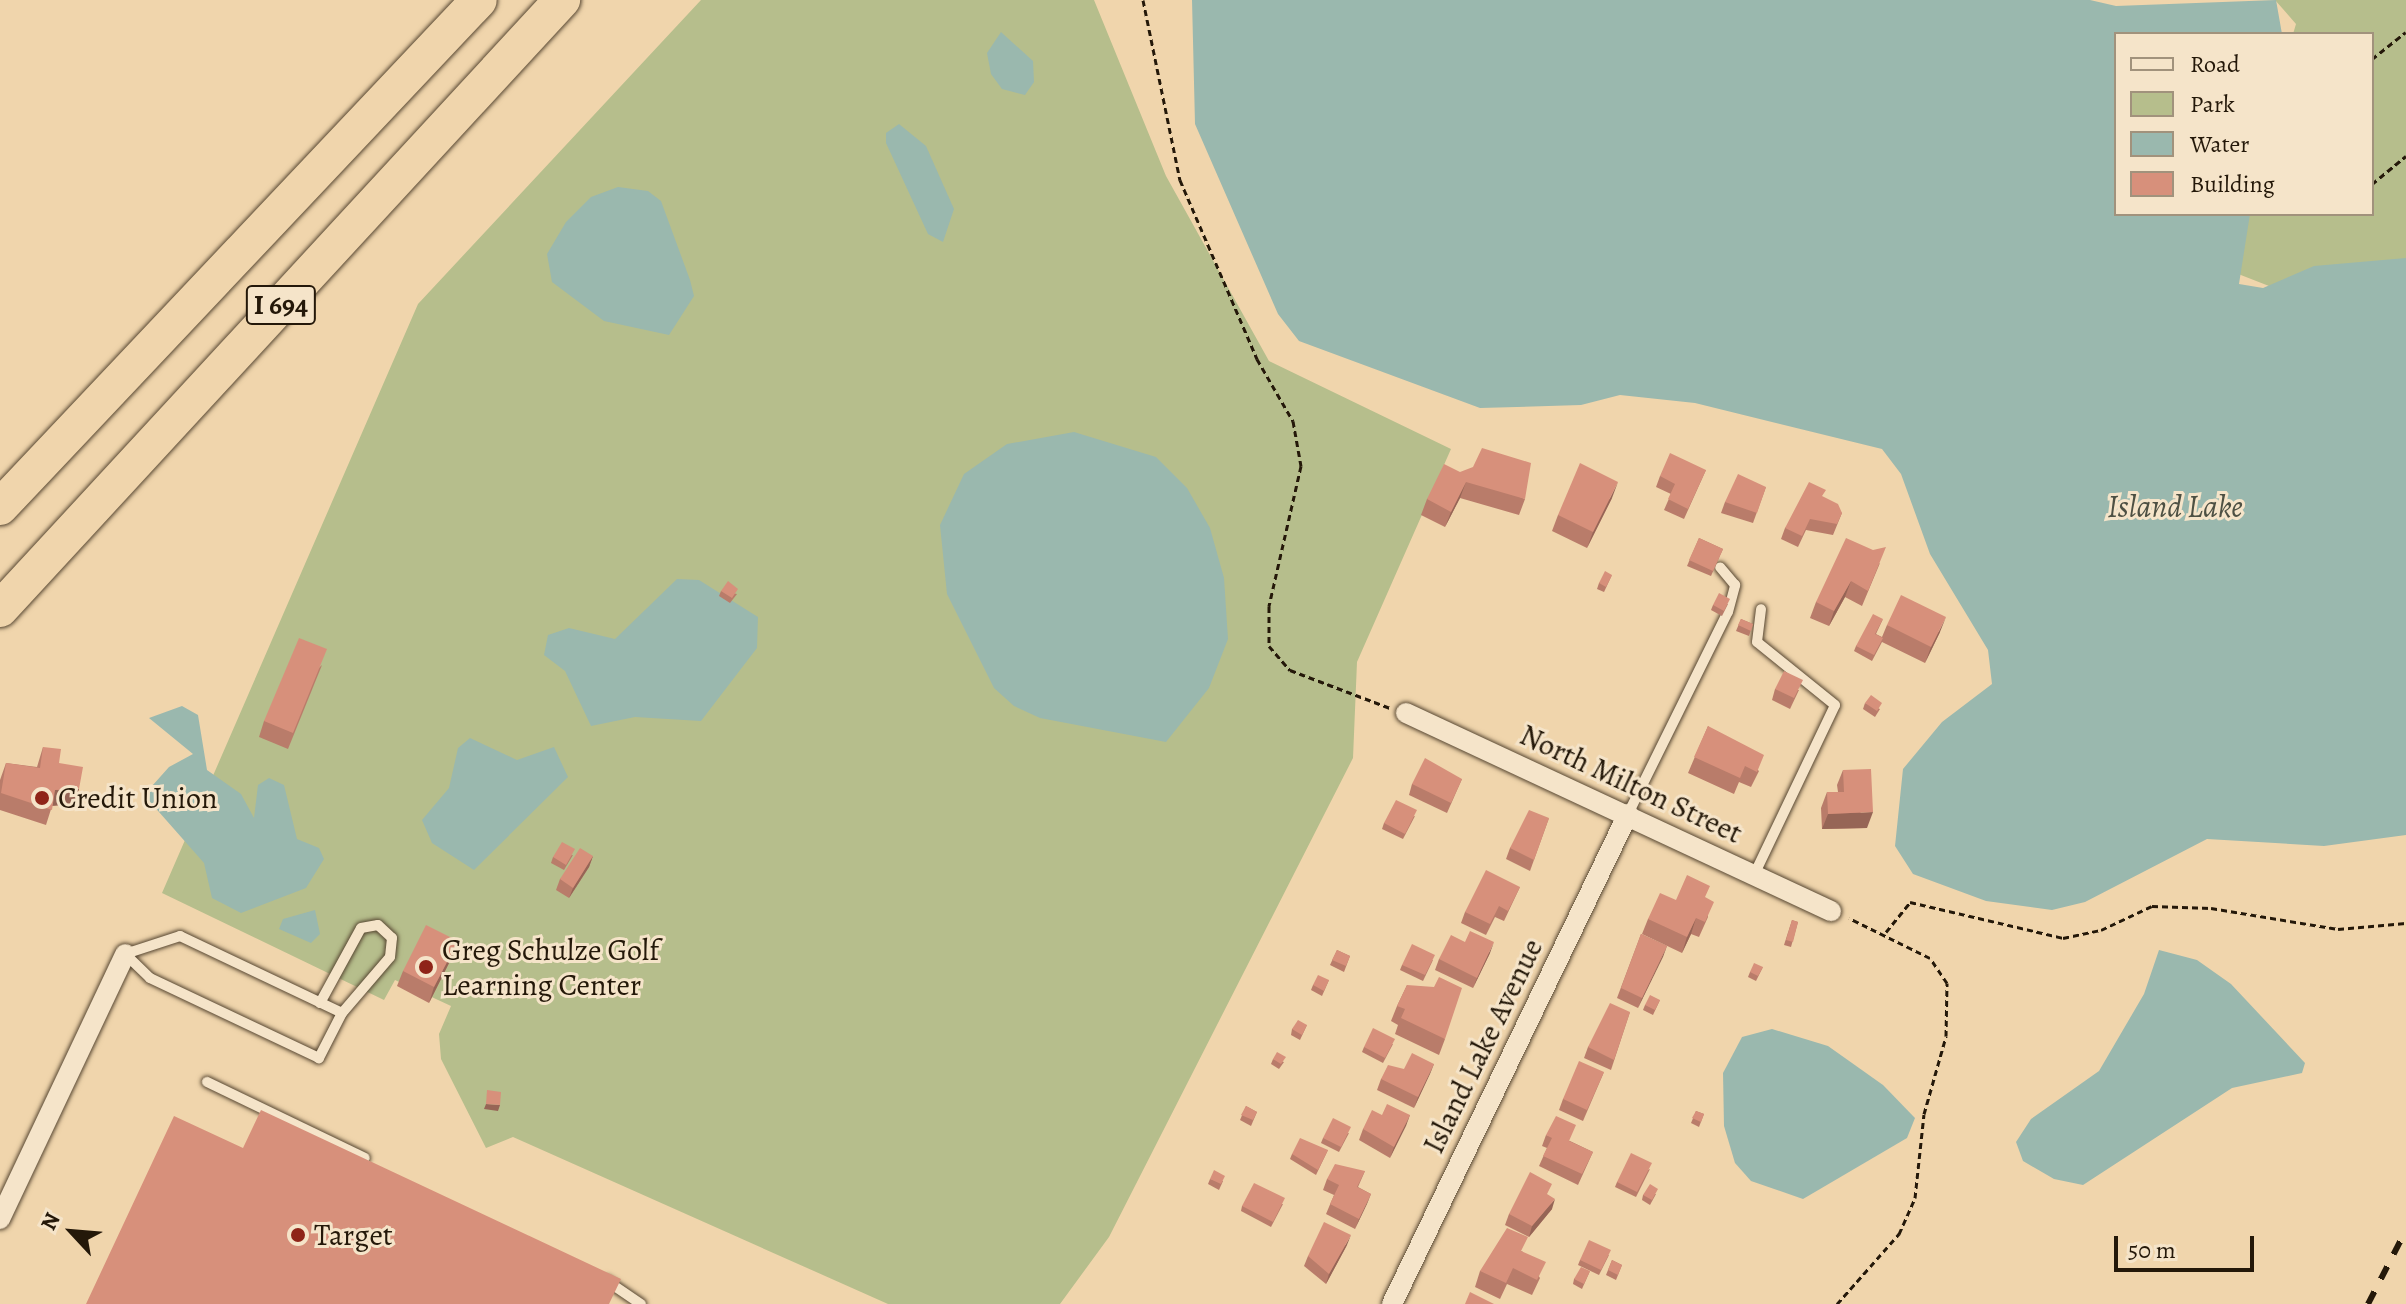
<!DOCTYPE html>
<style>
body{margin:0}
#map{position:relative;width:2406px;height:1304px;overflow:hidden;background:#f0d5ac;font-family:Alegreya,serif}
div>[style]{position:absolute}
.green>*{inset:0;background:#b6be8c}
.water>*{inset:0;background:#9ab8ae}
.path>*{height:3px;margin-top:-1.5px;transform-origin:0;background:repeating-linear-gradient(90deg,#241809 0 6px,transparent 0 10px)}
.roads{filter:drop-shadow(0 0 2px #574732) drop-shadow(0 0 2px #574732)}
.lane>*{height:10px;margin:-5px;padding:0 5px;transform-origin:5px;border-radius:5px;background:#f5e4c9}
.street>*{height:20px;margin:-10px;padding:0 10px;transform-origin:10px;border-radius:10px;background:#f5e4c9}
.highway>*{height:36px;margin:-18px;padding:0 18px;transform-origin:18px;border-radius:18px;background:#f0d5ac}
.rail>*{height:6px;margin-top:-3px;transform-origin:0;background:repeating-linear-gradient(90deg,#241809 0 14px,transparent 0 28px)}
.wall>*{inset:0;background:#b97c6a}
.shaded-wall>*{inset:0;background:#966556}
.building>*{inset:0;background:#d7907b}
.dots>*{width:22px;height:22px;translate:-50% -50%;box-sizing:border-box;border:4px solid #f5e4c9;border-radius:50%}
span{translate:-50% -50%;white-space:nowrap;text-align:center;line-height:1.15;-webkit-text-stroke:6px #f5e4c9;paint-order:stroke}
.shield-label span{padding:2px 6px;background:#f5e4c9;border:2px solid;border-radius:6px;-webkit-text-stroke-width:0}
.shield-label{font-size:28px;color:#241809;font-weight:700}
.street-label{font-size:30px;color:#241809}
.poi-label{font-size:30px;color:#241809}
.left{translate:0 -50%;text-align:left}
.water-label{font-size:32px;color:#4d5043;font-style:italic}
.legend{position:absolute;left:2114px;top:32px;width:260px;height:184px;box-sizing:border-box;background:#f5e4c9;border:2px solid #a1927c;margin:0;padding:10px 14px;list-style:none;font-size:24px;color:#241809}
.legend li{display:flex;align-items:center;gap:16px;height:40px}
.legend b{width:40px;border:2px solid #a1927c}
.north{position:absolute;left:32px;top:1192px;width:80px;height:80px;-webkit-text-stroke:6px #f5e4c9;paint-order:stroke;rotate:296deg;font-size:22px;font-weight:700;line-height:32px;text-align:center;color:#241809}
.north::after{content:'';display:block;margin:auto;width:28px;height:36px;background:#241809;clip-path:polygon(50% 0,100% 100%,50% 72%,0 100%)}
.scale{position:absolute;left:2114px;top:1236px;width:140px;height:36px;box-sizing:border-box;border:4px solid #241809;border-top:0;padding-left:10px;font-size:24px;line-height:28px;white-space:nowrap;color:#241809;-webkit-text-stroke:6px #f5e4c9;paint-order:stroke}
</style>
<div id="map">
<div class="green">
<i style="clip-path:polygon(701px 0,1094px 0,1166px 176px,1269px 361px,1451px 449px,1357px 662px,1353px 758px,1109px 1237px,1060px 1304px,888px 1304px,513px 1137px,486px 1148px,441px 1059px,439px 1034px,451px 1006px,395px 980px,384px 1000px,162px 893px,418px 304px)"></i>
<i style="clip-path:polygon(2275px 0,2406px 0,2406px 269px,2287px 293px,2228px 270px,2244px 214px,2372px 214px,2372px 34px,2293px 34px,2296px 24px)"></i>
</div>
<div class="water">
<i style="clip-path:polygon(1192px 0,2090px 0,2116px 6px,2276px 0,2282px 34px,2116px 34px,2116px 214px,2250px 214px,2239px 284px,2263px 288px,2314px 266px,2406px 258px,2406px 835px,2324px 846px,2207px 839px,2085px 902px,2052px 910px,1986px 901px,1913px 874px,1895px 846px,1903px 769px,1942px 722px,1992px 684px,1988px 650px,1930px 554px,1901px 474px,1882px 449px,1695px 403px,1620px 395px,1581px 405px,1480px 408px,1299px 341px,1278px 314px,1195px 124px)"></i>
<i style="clip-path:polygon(1001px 32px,1033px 61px,1034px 82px,1025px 95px,1002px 89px,991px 74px,987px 53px)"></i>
<i style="clip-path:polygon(899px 124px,926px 146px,954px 209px,943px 242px,928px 234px,886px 143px,886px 133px)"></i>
<i style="clip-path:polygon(618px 187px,648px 191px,661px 201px,690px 280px,694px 296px,669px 335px,604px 321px,552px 282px,547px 254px,566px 222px,591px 197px)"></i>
<i style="clip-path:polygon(1074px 432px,1156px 457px,1187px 488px,1210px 528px,1224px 578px,1228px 639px,1209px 688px,1166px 742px,1040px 718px,1014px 706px,994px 688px,947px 594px,940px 525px,964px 474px,1007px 444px)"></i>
<i style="clip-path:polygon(677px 579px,699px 580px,758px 617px,757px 648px,701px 721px,635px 717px,591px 726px,565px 671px,544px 655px,548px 635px,569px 628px,615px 639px)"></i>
<i style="clip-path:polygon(182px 706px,198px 715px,207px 770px,241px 794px,254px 818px,258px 785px,269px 778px,284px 785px,297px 839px,319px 848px,324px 859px,306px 888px,241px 913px,212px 898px,204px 863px,144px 795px,169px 767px,193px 754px,149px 718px)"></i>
<i style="clip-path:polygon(470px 738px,517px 760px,554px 747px,568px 777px,474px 870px,432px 843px,422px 820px,449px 788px,458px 748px)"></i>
<i style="clip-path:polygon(315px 910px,320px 934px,311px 943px,279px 929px,283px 919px)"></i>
<i style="clip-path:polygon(2159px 950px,2197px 960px,2231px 984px,2305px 1063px,2302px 1073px,2232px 1088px,2083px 1185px,2054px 1179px,2023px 1161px,2016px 1142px,2031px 1119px,2099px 1071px,2144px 994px)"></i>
<i style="clip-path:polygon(1772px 1029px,1828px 1046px,1883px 1085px,1915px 1118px,1907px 1138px,1803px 1199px,1751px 1181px,1735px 1163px,1724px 1126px,1723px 1073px,1742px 1037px)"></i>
</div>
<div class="path">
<i style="left:1143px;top:0;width:184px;rotate:78.4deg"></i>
<i style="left:1180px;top:180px;width:195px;rotate:66.7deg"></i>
<i style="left:1257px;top:359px;width:72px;rotate:59.9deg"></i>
<i style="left:1293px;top:421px;width:46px;rotate:79.9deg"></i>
<i style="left:1301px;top:466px;width:144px;rotate:102.9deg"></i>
<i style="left:1269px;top:606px;width:40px;rotate:90deg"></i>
<i style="left:1269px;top:646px;width:32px;rotate:49deg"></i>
<i style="left:1290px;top:670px;width:107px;rotate:20.8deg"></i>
<i style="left:2372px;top:59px;width:43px;rotate:-38.5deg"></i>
<i style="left:2372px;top:184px;width:44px;rotate:-39.5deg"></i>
<i style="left:2324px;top:214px;width:21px"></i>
<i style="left:1886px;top:932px;width:38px;rotate:-51deg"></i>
<i style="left:1910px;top:902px;width:157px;rotate:13.2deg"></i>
<i style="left:2063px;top:938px;width:39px;rotate:-12deg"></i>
<i style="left:2101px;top:930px;width:56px;rotate:-25.2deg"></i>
<i style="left:2152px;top:906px;width:59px;rotate:1.9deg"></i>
<i style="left:2211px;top:908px;width:129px;rotate:9.4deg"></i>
<i style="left:2338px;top:929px;width:68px;rotate:-5deg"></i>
<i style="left:1837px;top:1304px;width:94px;rotate:-48.5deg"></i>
<i style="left:1899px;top:1234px;width:39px;rotate:-66deg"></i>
<i style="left:1915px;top:1198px;width:84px;rotate:-83.9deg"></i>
<i style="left:1924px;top:1114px;width:81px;rotate:-74.2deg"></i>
<i style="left:1946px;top:1036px;width:53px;rotate:-88.9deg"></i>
<i style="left:1947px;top:983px;width:30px;rotate:-124deg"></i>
<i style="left:1930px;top:958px;width:90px;rotate:-153.7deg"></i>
</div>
<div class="roads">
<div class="lane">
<i style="left:1628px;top:814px;width:225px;rotate:-63.7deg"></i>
<i style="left:1728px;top:612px;width:28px;rotate:-75deg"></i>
<i style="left:1735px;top:585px;width:23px;rotate:-130deg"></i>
<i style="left:1754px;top:875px;width:188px;rotate:-64.5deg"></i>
<i style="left:1835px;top:705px;width:100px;rotate:-141.1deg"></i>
<i style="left:1757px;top:642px;width:33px;rotate:-83deg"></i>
<i style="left:180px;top:936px;width:179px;rotate:25.4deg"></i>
<i style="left:342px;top:1013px;width:51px;rotate:117.1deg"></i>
<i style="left:319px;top:1058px;width:187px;rotate:-154.7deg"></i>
<i style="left:150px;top:978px;width:35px;rotate:-136deg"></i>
<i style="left:125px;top:954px;width:58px;rotate:-18.1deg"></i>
<i style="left:320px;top:1003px;width:85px;rotate:-61.3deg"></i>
<i style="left:361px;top:928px;width:17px;rotate:-10deg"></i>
<i style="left:378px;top:925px;width:19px;rotate:43deg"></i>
<i style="left:392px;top:938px;width:19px;rotate:96deg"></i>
<i style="left:390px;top:957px;width:74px;rotate:130.6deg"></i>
<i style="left:207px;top:1082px;width:175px;rotate:25.7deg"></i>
<i style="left:607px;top:1281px;width:41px;rotate:34.1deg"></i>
</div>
<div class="street">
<i style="left:1406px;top:713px;width:469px;rotate:25deg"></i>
<i style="left:0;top:1219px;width:293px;rotate:-64.7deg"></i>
<i style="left:1392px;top:1304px;width:544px;rotate:-64.28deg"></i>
</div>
<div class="highway">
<i style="left:0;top:507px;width:697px;rotate:-46.63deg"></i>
<i style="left:0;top:609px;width:829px;rotate:-47.3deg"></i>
</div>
</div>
<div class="rail">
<i style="left:2368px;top:1304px;width:83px;rotate:-62.8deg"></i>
</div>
<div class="wall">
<i style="clip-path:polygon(1706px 470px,1684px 519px,1664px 510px,1671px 494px,1656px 487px,1660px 476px)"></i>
<i style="clip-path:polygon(1460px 472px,1525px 499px,1519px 515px,1460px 498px,1445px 527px,1421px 515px,1427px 499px)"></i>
<i style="clip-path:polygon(1766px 487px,1753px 523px,1721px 513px,1725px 502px)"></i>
<i style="clip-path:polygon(1823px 497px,1842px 513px,1833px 535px,1806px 530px,1798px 547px,1781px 539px,1785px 528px)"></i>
<i style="clip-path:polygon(1612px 498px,1587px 548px,1552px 531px,1558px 515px)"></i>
<i style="clip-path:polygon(1699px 538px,1723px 549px,1711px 576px,1687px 566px)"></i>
<i style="clip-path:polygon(1880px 563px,1862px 606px,1845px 597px,1829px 626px,1810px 618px,1816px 602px)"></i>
<i style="clip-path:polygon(1612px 575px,1604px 592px,1597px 589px,1599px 583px)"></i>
<i style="clip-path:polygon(721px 591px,737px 594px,730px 603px,719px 596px)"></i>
<i style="clip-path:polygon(1728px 604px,1722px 616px,1711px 610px,1713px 605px)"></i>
<i style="clip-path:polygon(1741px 619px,1753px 624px,1749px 636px,1736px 631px)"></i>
<i style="clip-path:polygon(1883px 619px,1876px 634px,1882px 637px,1887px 625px,1940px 632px,1925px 663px,1882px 642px,1872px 661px,1854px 651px,1856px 646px)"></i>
<i style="clip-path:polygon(322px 665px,288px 749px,259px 737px,264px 721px)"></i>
<i style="clip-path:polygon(1775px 689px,1799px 690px,1790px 709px,1772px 700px)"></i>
<i style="clip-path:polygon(1865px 703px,1880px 709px,1875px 717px,1863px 709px)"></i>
<i style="clip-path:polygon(1708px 726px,1759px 771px,1751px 787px,1739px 782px,1734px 794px,1688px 773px)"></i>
<i style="clip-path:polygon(43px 747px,79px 789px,73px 804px,52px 806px,46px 825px,0 810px,0 780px,6px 763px,37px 767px)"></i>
<i style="clip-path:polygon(1843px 770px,1867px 828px,1822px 829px,1821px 808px,1827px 792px,1838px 792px,1837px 785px)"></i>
<i style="clip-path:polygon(1462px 779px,1447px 813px,1409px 795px,1412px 784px)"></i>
<i style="clip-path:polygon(1415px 816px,1403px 839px,1382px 829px,1384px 823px)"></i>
<i style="clip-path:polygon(1549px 818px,1530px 871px,1506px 859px,1510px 848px)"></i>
<i style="clip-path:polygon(573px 855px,564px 870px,551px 863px,553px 857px)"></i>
<i style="clip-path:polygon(593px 856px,589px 867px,569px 898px,556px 890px,560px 879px)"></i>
<i style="clip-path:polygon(1520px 887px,1504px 921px,1495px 917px,1486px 935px,1461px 923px,1465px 912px)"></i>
<i style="clip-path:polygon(1706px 898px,1708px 917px,1699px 937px,1691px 934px,1682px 953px,1642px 934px,1648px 919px,1676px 900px)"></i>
<i style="clip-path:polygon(1792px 920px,1798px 922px,1791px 947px,1784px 945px)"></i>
<i style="clip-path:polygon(1641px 934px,1667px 946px,1638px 1008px,1617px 998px)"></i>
<i style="clip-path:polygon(458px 941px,452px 957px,429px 1003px,397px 986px,403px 971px)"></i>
<i style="clip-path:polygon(1337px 950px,1350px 956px,1344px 972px,1330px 965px)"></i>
<i style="clip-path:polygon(1490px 953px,1473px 988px,1435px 970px,1439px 959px)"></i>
<i style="clip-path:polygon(1433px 960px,1423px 981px,1400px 970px,1402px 965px)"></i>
<i style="clip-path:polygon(1763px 967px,1756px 981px,1748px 977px,1750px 972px)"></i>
<i style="clip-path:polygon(1329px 980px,1322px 996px,1311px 990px,1313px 985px)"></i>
<i style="clip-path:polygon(1407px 985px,1445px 1039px,1439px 1055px,1395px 1034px,1398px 1025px,1391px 1021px,1397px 1006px)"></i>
<i style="clip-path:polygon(1660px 1000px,1653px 1015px,1643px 1010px,1645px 1005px)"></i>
<i style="clip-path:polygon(1630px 1012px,1611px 1070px,1584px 1058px,1588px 1047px)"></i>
<i style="clip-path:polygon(1307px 1025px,1300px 1040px,1291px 1035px,1292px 1029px)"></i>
<i style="clip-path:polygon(1393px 1044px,1383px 1063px,1362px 1052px,1364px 1047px)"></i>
<i style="clip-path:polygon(1273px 1059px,1284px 1062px,1279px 1069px,1271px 1064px)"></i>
<i style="clip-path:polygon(1434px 1064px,1414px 1108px,1377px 1090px,1381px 1079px,1404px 1069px)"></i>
<i style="clip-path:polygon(1604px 1072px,1583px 1121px,1559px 1110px,1563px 1099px)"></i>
<i style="clip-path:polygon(1246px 1106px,1257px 1112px,1251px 1126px,1240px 1120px)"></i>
<i style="clip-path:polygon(1696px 1111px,1704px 1114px,1699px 1127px,1691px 1123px)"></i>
<i style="clip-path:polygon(1382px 1115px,1410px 1115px,1390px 1158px,1359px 1140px,1363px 1129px)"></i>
<i style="clip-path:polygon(1349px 1133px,1339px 1152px,1321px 1143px,1323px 1138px)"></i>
<i style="clip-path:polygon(1546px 1135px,1570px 1141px,1593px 1152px,1578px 1185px,1539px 1166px,1547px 1148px,1542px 1146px)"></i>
<i style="clip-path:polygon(1328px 1150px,1316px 1175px,1290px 1159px,1292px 1154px)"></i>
<i style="clip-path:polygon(1650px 1169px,1636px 1197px,1615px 1187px,1617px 1182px)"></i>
<i style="clip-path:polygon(1365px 1171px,1358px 1187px,1371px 1194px,1355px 1229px,1326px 1214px,1334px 1195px,1323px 1190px,1327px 1179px)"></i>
<i style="clip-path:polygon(1210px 1179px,1223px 1181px,1219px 1190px,1208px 1184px)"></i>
<i style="clip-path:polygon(1656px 1194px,1650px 1205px,1642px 1200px,1643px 1195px)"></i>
<i style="clip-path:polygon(1548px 1195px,1552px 1209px,1529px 1237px,1505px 1225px,1509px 1214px)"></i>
<i style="clip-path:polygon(1283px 1204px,1271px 1227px,1241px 1211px,1242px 1206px)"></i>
<i style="clip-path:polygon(1347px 1245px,1326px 1284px,1304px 1266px,1308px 1256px)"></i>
<i style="clip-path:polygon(1522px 1251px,1540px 1278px,1532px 1295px,1507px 1284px,1500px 1299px,1475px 1287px,1480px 1271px)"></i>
<i style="clip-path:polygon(1609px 1255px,1599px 1275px,1578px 1265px,1580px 1260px)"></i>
<i style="clip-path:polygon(1612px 1260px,1622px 1265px,1616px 1280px,1606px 1275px)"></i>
<i style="clip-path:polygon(1590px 1271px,1582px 1289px,1573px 1284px,1574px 1279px)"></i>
</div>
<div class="shaded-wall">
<i style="clip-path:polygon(1466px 482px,1460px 498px,1445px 527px,1451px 512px)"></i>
<i style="clip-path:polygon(1618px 482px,1612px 498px,1587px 548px,1593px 532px)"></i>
<i style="clip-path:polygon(1851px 581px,1845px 597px,1829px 626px,1834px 611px)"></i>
<i style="clip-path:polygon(1946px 617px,1940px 632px,1925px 663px,1931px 647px)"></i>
<i style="clip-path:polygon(79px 789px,73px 804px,49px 806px,55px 790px)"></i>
<i style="clip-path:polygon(1873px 812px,1867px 828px,1822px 829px,1828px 814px)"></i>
<i style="clip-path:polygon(593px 856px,589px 867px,569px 898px,573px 888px)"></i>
<i style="clip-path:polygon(1696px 918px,1691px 934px,1682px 953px,1687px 937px)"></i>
<i style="clip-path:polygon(458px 941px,452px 957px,429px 1003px,434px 987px)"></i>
<i style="clip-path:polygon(1494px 942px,1490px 953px,1473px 988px,1477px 978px)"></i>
<i style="clip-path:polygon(1667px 946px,1663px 957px,1638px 1008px,1642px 998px)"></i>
<i style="clip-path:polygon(1434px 1064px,1430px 1074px,1414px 1108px,1418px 1097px)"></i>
<i style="clip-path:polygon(486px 1104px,500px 1105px,498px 1111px,484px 1109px)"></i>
<i style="clip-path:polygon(1410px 1115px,1406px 1126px,1390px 1158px,1394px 1147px)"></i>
<i style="clip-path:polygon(1371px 1194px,1367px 1204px,1355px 1229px,1359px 1219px)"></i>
<i style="clip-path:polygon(1555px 1199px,1552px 1209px,1529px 1237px,1532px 1226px)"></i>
<i style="clip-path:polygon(1351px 1235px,1347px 1245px,1326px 1284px,1329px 1274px)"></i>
</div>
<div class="building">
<i style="clip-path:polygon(1482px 448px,1531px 463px,1525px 499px,1466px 482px,1451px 512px,1427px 499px,1444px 464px,1460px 472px,1473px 467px)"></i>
<i style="clip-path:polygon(1670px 453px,1706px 470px,1688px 509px,1668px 499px,1675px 484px,1660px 476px)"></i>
<i style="clip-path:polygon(1580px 463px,1618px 482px,1593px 532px,1558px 515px)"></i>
<i style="clip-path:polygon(1738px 474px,1766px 487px,1757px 513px,1725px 502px)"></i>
<i style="clip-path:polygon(1809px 482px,1826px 490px,1822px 496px,1838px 504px,1842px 513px,1837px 524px,1810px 519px,1802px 536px,1785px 528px)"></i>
<i style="clip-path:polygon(1699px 538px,1723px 549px,1713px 571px,1689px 560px)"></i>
<i style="clip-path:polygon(1846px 538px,1873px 550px,1886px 547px,1868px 591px,1851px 581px,1834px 611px,1816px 602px)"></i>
<i style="clip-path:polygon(1605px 571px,1612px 575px,1606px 587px,1599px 583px)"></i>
<i style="clip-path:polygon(728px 581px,738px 589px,732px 598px,721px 591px)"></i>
<i style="clip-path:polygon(1719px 593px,1730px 599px,1724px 611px,1713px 605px)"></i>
<i style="clip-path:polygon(1901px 595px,1946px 617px,1931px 647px,1887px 625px)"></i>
<i style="clip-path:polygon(1873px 614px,1883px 619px,1875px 634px,1883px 638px,1874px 655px,1856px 646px)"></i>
<i style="clip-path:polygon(1741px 619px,1753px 624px,1751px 631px,1738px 625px)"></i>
<i style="clip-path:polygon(299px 638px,327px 649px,293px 733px,264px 721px)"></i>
<i style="clip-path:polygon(1784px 671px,1803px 680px,1794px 698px,1775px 689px)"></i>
<i style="clip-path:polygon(1871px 695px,1882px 703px,1877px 711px,1865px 703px)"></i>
<i style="clip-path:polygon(1708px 726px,1764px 755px,1757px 772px,1745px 766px,1740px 778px,1694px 757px)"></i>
<i style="clip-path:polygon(43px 747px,61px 749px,59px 763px,83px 767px,79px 789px,55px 790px,52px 810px,1px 793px,6px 763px,40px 768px)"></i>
<i style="clip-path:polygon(1425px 758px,1462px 779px,1451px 803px,1412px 784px)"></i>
<i style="clip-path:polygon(1871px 769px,1873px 812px,1828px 814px,1827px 792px,1844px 792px,1843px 770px)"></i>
<i style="clip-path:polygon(1396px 800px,1417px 810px,1405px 834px,1384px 823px)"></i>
<i style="clip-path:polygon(1529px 810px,1549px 818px,1534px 860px,1510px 848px)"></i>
<i style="clip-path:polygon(562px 842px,575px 849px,566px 865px,553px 857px)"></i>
<i style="clip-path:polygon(580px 848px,593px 856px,573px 888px,560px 879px)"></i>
<i style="clip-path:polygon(1486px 870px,1520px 887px,1508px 911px,1499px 906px,1490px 924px,1465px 912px)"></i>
<i style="clip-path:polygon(1687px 875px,1710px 886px,1705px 897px,1714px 902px,1705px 922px,1696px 918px,1687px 937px,1648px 919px,1660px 893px,1676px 900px)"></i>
<i style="clip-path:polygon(1792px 920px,1798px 922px,1793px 942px,1786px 940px)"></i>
<i style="clip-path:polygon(426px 925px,458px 941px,434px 987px,403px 971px)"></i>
<i style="clip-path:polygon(1470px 931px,1494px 942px,1477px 978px,1439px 959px,1451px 935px,1465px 942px)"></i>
<i style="clip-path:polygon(1641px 934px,1667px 946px,1642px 998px,1621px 988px)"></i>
<i style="clip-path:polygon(1412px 944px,1435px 955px,1425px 975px,1402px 965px)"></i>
<i style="clip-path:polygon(1337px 950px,1350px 956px,1346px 966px,1332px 960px)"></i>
<i style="clip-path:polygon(1754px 963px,1763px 967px,1758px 976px,1750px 972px)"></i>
<i style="clip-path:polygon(1318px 975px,1329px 980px,1324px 991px,1313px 985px)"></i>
<i style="clip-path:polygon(1439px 977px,1462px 988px,1445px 1039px,1401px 1018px,1405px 1009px,1397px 1006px,1407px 985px,1434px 987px)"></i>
<i style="clip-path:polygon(1650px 995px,1660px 1000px,1655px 1010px,1645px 1005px)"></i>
<i style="clip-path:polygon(1610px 1003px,1630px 1012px,1614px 1060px,1588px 1047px)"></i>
<i style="clip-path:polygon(1298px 1020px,1307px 1025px,1302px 1035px,1292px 1029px)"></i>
<i style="clip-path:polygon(1373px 1028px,1395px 1039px,1385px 1058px,1364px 1047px)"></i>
<i style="clip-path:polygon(1277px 1052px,1286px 1057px,1281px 1064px,1273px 1059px)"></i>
<i style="clip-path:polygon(1412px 1053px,1434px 1064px,1418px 1097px,1381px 1079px,1388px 1065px,1404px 1069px)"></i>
<i style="clip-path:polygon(1579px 1061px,1604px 1072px,1587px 1110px,1563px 1099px)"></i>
<i style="clip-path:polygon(487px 1090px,501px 1092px,500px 1105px,486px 1104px)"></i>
<i style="clip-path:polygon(1387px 1104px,1410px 1115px,1394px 1147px,1363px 1129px,1372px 1110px,1382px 1115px)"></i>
<i style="clip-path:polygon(1246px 1106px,1257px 1112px,1253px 1120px,1241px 1115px)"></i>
<i style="clip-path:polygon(261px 1110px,621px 1279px,609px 1304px,86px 1304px,174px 1116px,243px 1148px)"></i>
<i style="clip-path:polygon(1696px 1111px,1704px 1114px,1701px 1122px,1692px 1118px)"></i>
<i style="clip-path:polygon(1556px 1116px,1576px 1125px,1569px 1141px,1593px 1152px,1582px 1174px,1543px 1156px,1552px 1138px,1546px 1135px)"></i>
<i style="clip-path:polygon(1333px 1118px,1351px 1127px,1341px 1147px,1323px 1138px)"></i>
<i style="clip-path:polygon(1300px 1138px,1328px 1150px,1318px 1170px,1292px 1154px)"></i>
<i style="clip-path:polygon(1631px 1153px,1652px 1163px,1637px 1192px,1617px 1182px)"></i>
<i style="clip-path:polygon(1335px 1164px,1365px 1171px,1357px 1187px,1371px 1194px,1359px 1219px,1330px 1204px,1339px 1185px,1327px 1179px)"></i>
<i style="clip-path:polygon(1214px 1170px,1225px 1176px,1221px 1184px,1210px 1179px)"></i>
<i style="clip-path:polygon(1530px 1172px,1552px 1184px,1547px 1194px,1555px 1199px,1532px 1226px,1509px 1214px)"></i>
<i style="clip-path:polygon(1254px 1183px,1285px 1198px,1273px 1222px,1242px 1206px)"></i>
<i style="clip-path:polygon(1650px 1184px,1658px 1189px,1652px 1200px,1643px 1195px)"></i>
<i style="clip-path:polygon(1324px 1222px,1351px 1235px,1329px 1274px,1308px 1256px)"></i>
<i style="clip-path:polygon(1507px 1228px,1528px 1237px,1521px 1251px,1546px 1262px,1537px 1280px,1513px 1268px,1506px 1283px,1480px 1271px)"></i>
<i style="clip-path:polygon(1589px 1240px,1611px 1250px,1601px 1270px,1580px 1260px)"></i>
<i style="clip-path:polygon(1612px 1260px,1622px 1265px,1618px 1275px,1608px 1270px)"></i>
<i style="clip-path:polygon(1581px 1267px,1590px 1271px,1584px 1284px,1574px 1279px)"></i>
<i style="clip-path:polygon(1470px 1292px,1494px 1304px,1465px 1304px)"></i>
</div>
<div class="dots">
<i style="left:42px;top:798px;background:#8f2418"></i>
<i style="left:426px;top:967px;background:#8f2418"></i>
<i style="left:298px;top:1235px;background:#8f2418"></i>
</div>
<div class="shield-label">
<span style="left:281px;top:305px">I 694</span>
</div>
<div class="street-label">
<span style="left:1631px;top:784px;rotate:25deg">North Milton Street</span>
<span style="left:1483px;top:1046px;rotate:-64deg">Island Lake Avenue</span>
</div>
<div class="poi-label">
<span class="left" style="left:58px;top:798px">Credit Union</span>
<span class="left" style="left:442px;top:967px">Greg Schulze Golf<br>Learning Center</span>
<span class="left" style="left:314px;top:1235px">Target</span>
</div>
<div class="water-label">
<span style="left:2175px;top:506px">Island Lake</span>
</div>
<ul class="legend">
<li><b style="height:10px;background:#f5e4c9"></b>Road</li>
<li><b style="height:22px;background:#b6be8c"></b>Park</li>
<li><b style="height:22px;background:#9ab8ae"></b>Water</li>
<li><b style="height:22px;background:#d7907b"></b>Building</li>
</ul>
<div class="north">N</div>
<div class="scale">50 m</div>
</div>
